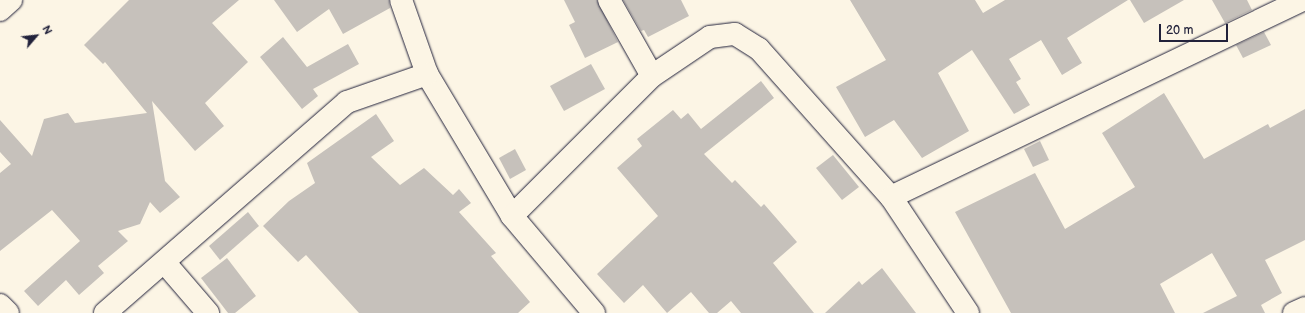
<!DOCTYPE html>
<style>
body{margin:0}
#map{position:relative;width:1305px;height:313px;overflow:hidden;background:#fcf5e5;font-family:"Balsamiq Sans",sans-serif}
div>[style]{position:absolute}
.building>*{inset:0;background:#c6c1bb}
.roads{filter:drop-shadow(0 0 1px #22223b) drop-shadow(0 0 1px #22223b)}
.minor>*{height:22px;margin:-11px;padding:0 11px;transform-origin:11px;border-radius:11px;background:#fcf5e5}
span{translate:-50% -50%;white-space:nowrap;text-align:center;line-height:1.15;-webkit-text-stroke:3.5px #fcf5e5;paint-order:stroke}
.north{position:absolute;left:16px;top:16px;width:40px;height:40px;-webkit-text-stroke:3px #fcf5e5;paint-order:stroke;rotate:62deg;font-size:11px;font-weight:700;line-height:16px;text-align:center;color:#22223b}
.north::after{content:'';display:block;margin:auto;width:14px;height:18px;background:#22223b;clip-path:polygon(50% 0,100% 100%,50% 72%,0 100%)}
.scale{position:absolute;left:1159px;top:24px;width:69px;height:18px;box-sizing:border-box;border:2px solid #22223b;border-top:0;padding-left:5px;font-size:12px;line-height:14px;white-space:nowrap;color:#22223b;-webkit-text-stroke:3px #fcf5e5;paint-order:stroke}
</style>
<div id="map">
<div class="building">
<i style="clip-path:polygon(129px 0,239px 0,212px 23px,248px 62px,205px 103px,224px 126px,195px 151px,152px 101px,165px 181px,180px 197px,160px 213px,150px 202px,140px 224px,118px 231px,128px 241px,98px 266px,104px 273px,79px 295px,66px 280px,38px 306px,24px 291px,80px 241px,52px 210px,0 251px,0 173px,11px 164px,0 152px,0 120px,32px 156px,44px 119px,68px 113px,75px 123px,147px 113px,105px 62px,103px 64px,84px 45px)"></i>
<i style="clip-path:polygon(274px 0,389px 0,390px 8px,343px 34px,329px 9px,297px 32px)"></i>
<i style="clip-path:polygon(564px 0,597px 0,618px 42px,585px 58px,569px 25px,575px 22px)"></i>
<i style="clip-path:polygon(623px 0,681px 0,689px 16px,648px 37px,644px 30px,641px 31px)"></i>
<i style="clip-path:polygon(850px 0,975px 0,983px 13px,1005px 0,1128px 0,1067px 38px,1082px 63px,1062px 75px,1041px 40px,1009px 59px,1021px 79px,1016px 82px,1030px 105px,1014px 114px,972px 50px,938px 73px,969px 131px,922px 158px,894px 120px,865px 137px,836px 87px,886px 60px)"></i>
<i style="clip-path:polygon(1130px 0,1184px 0,1144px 23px)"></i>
<i style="clip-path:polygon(1212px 0,1247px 0,1252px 10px,1225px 23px)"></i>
<i style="clip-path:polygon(1264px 32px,1271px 45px,1243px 58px,1236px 45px)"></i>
<i style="clip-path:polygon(283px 37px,307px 67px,348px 44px,359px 64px,313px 89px,318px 96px,302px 109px,260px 57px)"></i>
<i style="clip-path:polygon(591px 64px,605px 89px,564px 111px,550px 86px)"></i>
<i style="clip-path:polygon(761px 81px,774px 98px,704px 154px,732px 183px,735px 180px,761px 207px,764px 204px,797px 242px,773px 263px,814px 313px,741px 313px,731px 301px,717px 313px,709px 313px,691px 292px,667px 313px,643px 285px,624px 303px,597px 274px,658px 216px,617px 168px,642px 146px,637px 139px,673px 110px,681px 119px,688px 113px,701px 129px)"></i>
<i style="clip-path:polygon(1164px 93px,1204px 159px,1268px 124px,1270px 128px,1305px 109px,1305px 240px,1265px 260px,1282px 293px,1261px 305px,1265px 313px,1203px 313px,1237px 296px,1212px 253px,1160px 284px,1175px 313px,1011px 313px,955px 212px,1035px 173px,1065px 229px,1135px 187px,1102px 133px)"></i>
<i style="clip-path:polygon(376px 114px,394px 141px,371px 157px,400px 185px,424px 168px,453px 195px,459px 189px,471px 203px,459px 212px,496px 253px,491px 256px,530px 302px,518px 313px,359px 313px,306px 255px,298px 262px,263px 226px,289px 201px,315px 183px,307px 163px)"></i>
<i style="clip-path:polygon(1040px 141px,1049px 160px,1033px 167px,1024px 149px)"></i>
<i style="clip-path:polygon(515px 149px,526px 170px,510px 179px,499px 158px)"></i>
<i style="clip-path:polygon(833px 155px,859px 187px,842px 200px,816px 168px)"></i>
<i style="clip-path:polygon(248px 212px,259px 226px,220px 260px,209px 246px)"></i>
<i style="clip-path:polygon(227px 258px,256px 296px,235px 313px,228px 313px,201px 278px)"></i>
<i style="clip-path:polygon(882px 268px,916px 313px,825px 313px,859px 281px,862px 285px)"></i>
</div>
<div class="roads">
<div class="minor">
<i style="left:401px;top:0;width:78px;rotate:70.6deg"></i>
<i style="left:427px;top:74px;width:165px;rotate:59.1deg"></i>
<i style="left:512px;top:216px;width:127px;rotate:49.8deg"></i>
<i style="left:609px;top:0;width:87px;rotate:60.5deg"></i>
<i style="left:0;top:10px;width:15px;rotate:-42deg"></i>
<i style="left:891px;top:197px;width:456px;rotate:-25.6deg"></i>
<i style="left:512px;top:216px;width:198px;rotate:-45deg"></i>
<i style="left:652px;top:76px;width:70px;rotate:-33.9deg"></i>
<i style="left:710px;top:37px;width:25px;rotate:-7deg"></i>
<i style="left:735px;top:34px;width:28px;rotate:32deg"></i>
<i style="left:759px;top:49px;width:198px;rotate:48.3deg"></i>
<i style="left:891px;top:197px;width:139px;rotate:56.4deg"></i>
<i style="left:165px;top:263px;width:66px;rotate:49.3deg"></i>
<i style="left:0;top:305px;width:11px;rotate:45deg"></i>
<i style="left:105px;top:313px;width:321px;rotate:-41.1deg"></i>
<i style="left:347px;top:102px;width:85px;rotate:-19.3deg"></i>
<i style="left:1294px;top:313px;width:12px;rotate:-24deg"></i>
</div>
</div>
<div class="north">N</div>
<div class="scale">20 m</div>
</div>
